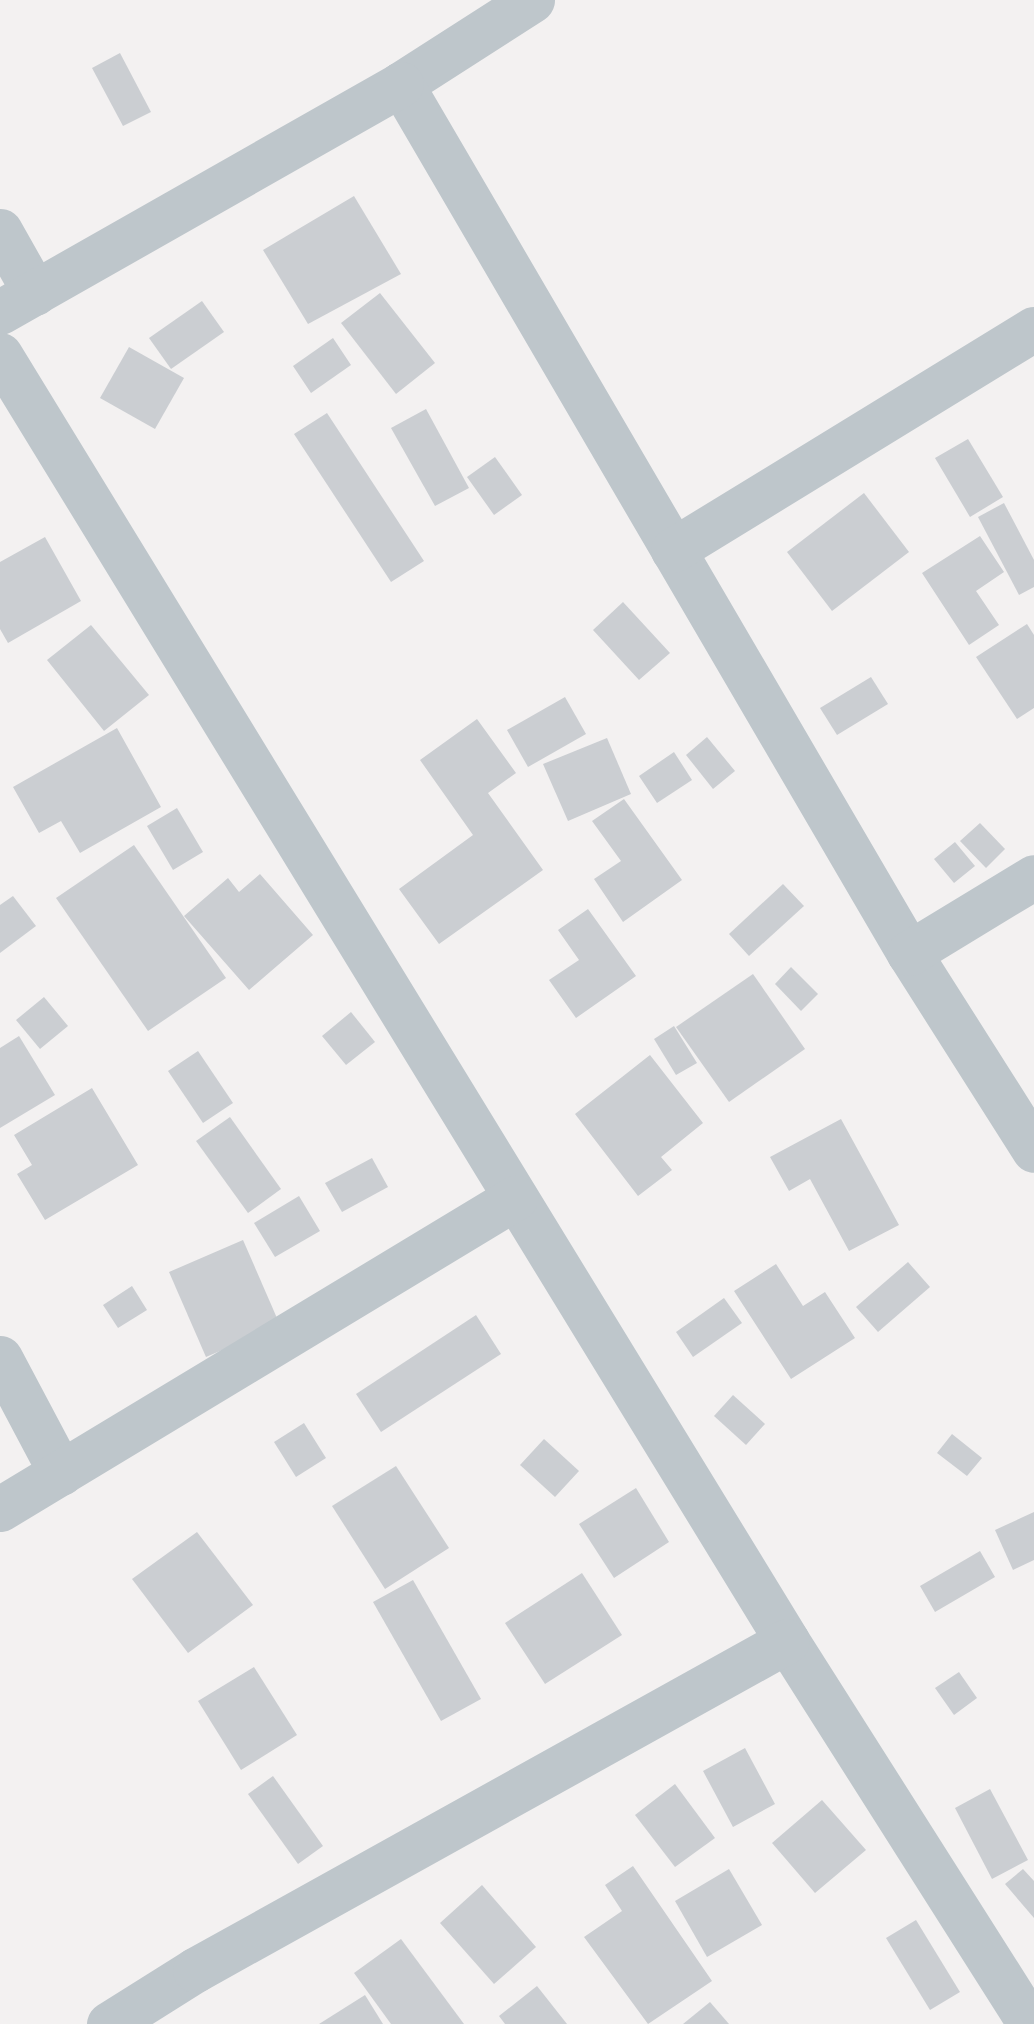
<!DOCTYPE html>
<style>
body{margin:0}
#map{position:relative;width:1034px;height:2024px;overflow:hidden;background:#f3f1f1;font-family:Commissioner,sans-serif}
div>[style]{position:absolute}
.building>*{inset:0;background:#cbced2}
.street>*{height:45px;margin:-22.5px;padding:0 22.5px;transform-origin:22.5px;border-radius:22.5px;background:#bec6cb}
span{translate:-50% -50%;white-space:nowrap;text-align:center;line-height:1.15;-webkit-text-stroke:10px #fff;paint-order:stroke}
</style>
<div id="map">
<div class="building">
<i style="clip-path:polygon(120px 53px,151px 112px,123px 126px,92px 68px)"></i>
<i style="clip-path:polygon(354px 196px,401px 274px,308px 324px,263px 250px)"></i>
<i style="clip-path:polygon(380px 293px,435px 363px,396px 394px,341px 323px)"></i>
<i style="clip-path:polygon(202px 301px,224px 332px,171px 369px,149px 338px)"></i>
<i style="clip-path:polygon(333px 338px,351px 365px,311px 393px,293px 366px)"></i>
<i style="clip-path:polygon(129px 347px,184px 378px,155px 429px,100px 398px)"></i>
<i style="clip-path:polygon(426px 409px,469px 488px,435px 506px,391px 428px)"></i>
<i style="clip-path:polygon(327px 413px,424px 561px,391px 582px,294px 434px)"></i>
<i style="clip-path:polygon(968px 439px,1003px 497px,970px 517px,935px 458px)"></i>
<i style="clip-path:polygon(495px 457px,522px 495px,494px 515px,467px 477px)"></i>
<i style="clip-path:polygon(864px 493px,909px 552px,832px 611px,787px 552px)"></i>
<i style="clip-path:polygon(1004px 503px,1034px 560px,1034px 587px,1019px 595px,978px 517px)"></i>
<i style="clip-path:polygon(980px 536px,1004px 572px,976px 591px,999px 625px,969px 645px,922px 573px)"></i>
<i style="clip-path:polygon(45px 537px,81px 601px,8px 643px,0 629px,0 562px)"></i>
<i style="clip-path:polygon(623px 602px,670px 653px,639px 680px,593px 630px)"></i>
<i style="clip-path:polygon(1027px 624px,1034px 635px,1034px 708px,1017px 719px,976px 657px)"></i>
<i style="clip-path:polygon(91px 625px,149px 695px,104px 731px,47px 660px)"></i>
<i style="clip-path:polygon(871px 677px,888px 704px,837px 735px,820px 708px)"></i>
<i style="clip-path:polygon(565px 697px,586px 734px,528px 767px,507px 730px)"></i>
<i style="clip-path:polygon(477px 719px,516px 773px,488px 793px,543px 870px,439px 944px,399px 889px,473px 835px,420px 760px)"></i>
<i style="clip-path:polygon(117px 728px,161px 807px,80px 853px,61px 821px,39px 833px,13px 787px)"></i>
<i style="clip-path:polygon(707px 737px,735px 771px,713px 789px,686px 755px)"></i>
<i style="clip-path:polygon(607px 738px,631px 794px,568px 821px,543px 764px)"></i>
<i style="clip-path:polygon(674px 752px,692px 780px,657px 803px,639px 776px)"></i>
<i style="clip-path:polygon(624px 799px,682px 880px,623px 922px,594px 879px,621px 861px,592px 821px)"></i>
<i style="clip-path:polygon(177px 808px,203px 852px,173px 870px,147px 826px)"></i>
<i style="clip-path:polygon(980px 823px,1005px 849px,986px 868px,960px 841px)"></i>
<i style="clip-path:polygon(955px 842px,975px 866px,954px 883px,934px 859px)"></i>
<i style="clip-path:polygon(134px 845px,226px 978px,148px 1031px,56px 898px)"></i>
<i style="clip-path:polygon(260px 874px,313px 935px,249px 990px,184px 916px,228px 878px,239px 892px)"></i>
<i style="clip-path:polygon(783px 884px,804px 906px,749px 956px,729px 934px)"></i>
<i style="clip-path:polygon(13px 896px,36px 926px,0 953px,0 905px)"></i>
<i style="clip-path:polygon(588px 909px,636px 976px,576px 1018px,549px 980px,579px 960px,558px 930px)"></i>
<i style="clip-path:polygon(791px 967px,818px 994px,801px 1011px,775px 984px)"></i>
<i style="clip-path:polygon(753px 974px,805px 1049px,729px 1102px,676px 1027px)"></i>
<i style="clip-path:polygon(44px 997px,68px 1026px,40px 1049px,16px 1020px)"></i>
<i style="clip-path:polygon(351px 1012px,375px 1042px,346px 1065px,322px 1036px)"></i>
<i style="clip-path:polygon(674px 1026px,697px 1063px,676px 1075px,654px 1039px)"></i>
<i style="clip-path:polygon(19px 1036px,55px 1095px,0 1128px,0 1048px)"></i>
<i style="clip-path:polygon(198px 1051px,233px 1103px,203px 1123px,168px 1071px)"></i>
<i style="clip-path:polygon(650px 1055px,703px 1123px,661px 1157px,672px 1170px,638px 1196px,575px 1114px)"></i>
<i style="clip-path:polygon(92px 1088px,138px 1165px,45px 1220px,17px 1174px,32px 1165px,14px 1135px)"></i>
<i style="clip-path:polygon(230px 1117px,281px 1189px,248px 1213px,196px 1141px)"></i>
<i style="clip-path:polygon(841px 1119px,899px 1225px,849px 1251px,810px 1179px,789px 1191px,770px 1157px)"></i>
<i style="clip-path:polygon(372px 1158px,388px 1187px,342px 1212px,325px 1183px)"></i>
<i style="clip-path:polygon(299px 1196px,320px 1231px,275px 1257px,254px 1223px)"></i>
<i style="clip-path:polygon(243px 1240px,280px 1325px,206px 1357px,169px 1272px)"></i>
<i style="clip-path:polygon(908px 1262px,930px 1287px,878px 1332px,856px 1307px)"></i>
<i style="clip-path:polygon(776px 1264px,803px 1306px,825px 1292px,855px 1338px,791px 1379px,734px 1291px)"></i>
<i style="clip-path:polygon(132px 1286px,147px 1310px,118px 1328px,103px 1305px)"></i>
<i style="clip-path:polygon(724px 1298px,742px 1323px,693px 1357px,676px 1332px)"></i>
<i style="clip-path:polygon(476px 1315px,501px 1354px,381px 1432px,356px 1394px)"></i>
<i style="clip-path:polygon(733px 1395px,765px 1424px,746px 1445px,714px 1416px)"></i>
<i style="clip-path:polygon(304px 1423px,326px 1458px,296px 1477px,274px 1442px)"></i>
<i style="clip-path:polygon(952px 1434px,982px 1458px,967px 1476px,937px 1453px)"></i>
<i style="clip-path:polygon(544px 1439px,579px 1471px,555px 1497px,520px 1465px)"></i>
<i style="clip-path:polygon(396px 1466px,449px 1548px,385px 1589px,332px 1506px)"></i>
<i style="clip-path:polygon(636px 1488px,669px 1542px,614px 1578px,579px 1524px)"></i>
<i style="clip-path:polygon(1034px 1512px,1034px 1560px,1013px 1570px,995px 1530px)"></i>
<i style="clip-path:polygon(197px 1532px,253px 1605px,188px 1653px,132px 1579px)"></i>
<i style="clip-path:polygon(980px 1551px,995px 1577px,935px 1612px,920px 1586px)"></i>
<i style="clip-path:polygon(582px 1573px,622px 1635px,545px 1684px,505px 1623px)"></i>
<i style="clip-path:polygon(413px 1580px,481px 1699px,441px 1721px,373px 1602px)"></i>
<i style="clip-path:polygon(254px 1667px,297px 1735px,241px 1770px,198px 1701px)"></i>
<i style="clip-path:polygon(959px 1672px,977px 1698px,954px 1715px,935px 1688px)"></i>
<i style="clip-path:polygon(745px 1748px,775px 1804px,733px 1827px,703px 1771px)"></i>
<i style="clip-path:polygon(273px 1776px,323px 1846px,298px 1864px,248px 1794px)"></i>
<i style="clip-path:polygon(675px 1784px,715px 1838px,675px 1867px,635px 1815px)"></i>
<i style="clip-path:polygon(990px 1789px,1028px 1860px,992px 1879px,955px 1808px)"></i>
<i style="clip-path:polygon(822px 1800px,866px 1850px,815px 1893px,772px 1843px)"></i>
<i style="clip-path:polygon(633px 1866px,712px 1981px,648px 2024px,584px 1937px,622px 1911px,605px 1885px)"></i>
<i style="clip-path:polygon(729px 1869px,762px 1925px,707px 1957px,675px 1901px)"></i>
<i style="clip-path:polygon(1023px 1869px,1034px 1881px,1034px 1918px,1005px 1884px)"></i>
<i style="clip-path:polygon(482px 1885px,536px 1947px,494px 1984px,440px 1923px)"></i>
<i style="clip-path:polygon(916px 1920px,960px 1992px,930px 2010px,886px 1938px)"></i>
<i style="clip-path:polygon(401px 1939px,464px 2024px,391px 2024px,354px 1973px)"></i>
<i style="clip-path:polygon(537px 1986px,567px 2024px,505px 2024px,499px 2016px)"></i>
<i style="clip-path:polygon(365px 1995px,383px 2024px,319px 2024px)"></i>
<i style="clip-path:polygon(710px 2002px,729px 2024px,683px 2024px)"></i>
</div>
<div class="street">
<i style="left:532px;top:0;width:156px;rotate:147.3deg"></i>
<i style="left:401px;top:84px;width:1007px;rotate:59.69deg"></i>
<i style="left:909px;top:953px;width:233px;rotate:57.6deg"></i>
<i style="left:0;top:231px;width:71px;rotate:60.6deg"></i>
<i style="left:0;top:312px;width:461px;rotate:-29.6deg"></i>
<i style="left:0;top:355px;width:1508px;rotate:58.53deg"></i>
<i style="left:787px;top:1641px;width:454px;rotate:57.6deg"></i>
<i style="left:673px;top:550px;width:423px;rotate:-31.5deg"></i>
<i style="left:909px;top:953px;width:146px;rotate:-31.3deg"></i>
<i style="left:0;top:1358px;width:130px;rotate:62.1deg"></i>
<i style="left:0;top:1509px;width:602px;rotate:-31.13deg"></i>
<i style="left:109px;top:2024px;width:102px;rotate:-32.1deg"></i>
<i style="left:195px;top:1970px;width:677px;rotate:-29.06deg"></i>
</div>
</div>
